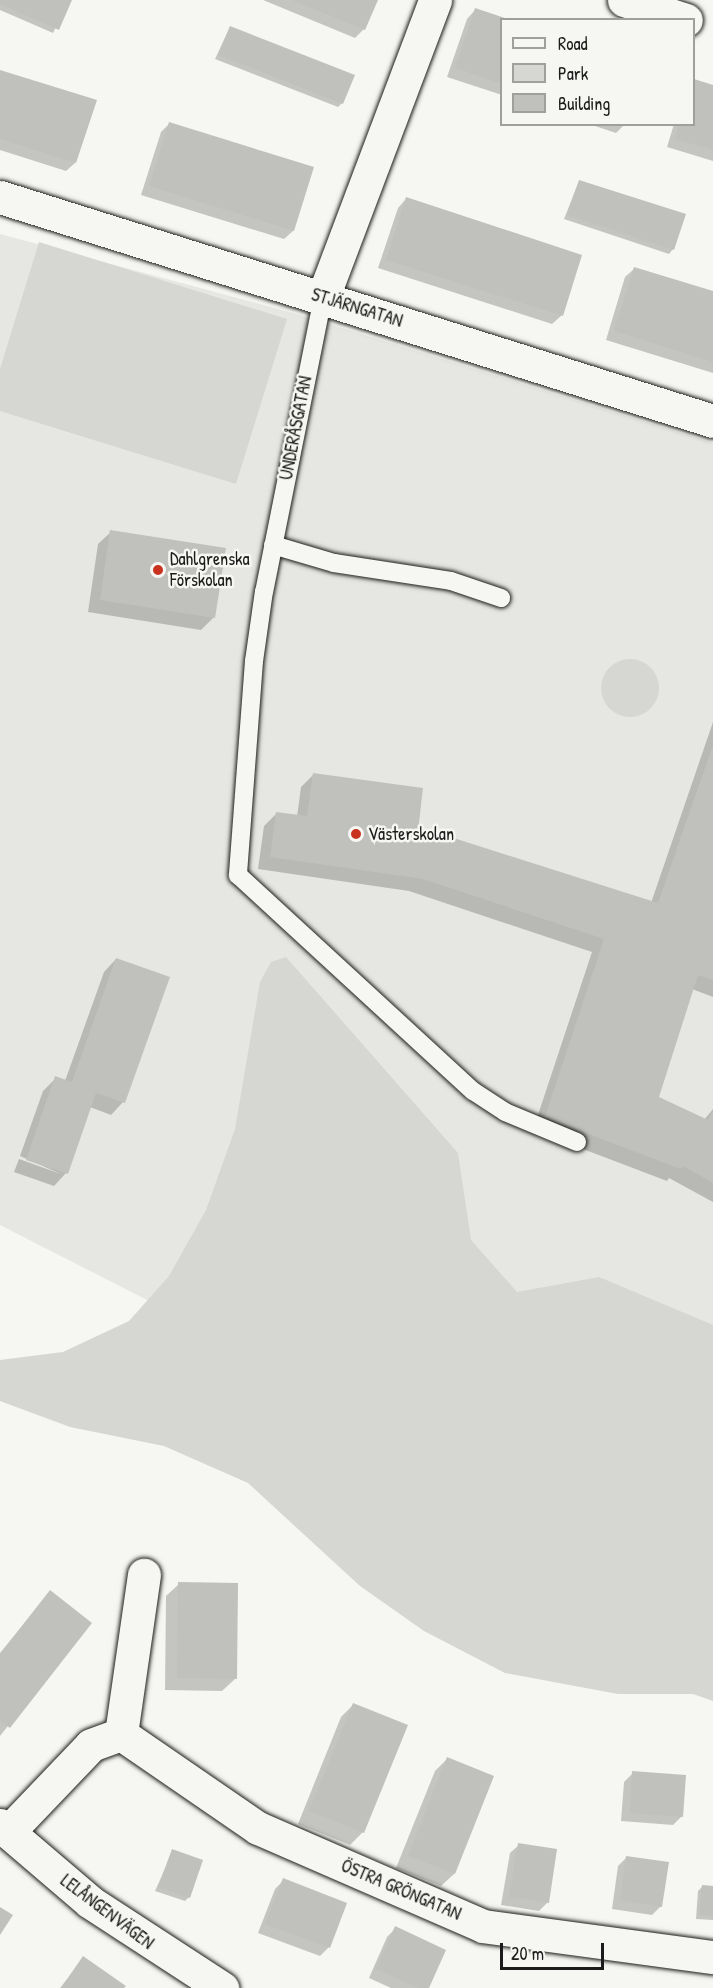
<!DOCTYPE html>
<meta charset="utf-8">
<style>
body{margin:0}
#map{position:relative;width:713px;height:1988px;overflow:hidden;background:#f6f6f2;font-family:"Patrick Hand",sans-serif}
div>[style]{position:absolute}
.built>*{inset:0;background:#e6e6e2}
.green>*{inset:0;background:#d6d6d2}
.round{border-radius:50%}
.shadow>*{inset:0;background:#0003}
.building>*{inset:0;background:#c0c0bd}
.roads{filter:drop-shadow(0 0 2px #1c1c1c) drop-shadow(0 0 2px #1c1c1c)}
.service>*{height:18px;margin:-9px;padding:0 9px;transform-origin:9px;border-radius:9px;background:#f6f6f2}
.minor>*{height:33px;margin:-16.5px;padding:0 16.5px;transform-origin:16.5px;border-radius:16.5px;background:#f6f6f2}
.tertiary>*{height:33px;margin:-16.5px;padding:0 16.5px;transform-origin:16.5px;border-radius:16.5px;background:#f6f6f2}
.dots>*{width:16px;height:16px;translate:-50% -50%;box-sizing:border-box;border:3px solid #f6f6f2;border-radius:50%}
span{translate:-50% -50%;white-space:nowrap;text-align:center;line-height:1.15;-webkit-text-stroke:5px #f6f6f2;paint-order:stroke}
.street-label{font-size:18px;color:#1c1c1c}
.poi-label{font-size:18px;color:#1c1c1c}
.left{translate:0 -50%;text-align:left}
.legend{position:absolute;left:500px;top:18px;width:195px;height:108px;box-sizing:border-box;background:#f6f6f2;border:2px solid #9f9f9c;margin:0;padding:8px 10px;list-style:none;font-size:18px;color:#1c1c1c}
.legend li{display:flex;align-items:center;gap:12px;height:30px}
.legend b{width:30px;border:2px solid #9f9f9c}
.scale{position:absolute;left:500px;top:1943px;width:104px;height:27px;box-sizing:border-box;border:3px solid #1c1c1c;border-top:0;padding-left:8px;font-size:18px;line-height:21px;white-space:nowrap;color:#1c1c1c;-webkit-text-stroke:4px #f6f6f2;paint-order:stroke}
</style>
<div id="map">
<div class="built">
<i style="clip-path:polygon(0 234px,300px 315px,713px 443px,713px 1604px,253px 1354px,0 1225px)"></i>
</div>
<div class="green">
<i style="clip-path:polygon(39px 242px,287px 319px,236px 484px,0 411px,0 369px)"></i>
<i class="round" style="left:601px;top:659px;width:58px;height:58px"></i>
<i style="clip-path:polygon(286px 957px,458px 1153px,471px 1240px,517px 1292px,599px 1277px,713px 1325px,713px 1701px,693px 1694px,618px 1694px,505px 1673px,424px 1631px,360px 1586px,248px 1483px,164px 1446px,70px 1427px,0 1401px,0 1360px,63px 1352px,129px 1321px,169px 1276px,206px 1210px,235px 1129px,260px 982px,271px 962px)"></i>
</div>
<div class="shadow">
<i style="clip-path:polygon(0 0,70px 0,53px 33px,0 10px)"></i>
<i style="clip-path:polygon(263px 0,376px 0,364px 29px,355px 38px)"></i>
<i style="clip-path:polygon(475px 10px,502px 20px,502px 95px,447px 77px,467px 19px)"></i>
<i style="clip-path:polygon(230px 27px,342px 103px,338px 107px,215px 59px)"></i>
<i style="clip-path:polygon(0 71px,75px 163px,66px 171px,0 150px)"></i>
<i style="clip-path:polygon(694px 80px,713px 86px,713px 161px,667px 147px,674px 124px,694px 124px)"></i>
<i style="clip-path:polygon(170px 123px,312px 168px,293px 231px,284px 239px,141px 195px,161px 132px)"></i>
<i style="clip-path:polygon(589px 124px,625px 124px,616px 133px)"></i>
<i style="clip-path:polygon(579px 181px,673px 249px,669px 254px,564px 219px)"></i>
<i style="clip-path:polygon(406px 199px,581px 256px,561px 316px,552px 324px,378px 268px,398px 208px)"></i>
<i style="clip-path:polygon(634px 269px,713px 293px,713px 373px,606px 340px,625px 277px)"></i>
<i style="clip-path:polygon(111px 532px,214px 617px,201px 630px,88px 612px,98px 544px)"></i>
<i style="clip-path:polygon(713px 722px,713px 997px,692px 989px,657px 1097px,704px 1120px,713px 1109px,713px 1202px,669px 1178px,667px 1181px,533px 1130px,592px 952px,409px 891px,258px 869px,264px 826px,276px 814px,297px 817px,301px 787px,313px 775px,416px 832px,651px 903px)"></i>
<i style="clip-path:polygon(116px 959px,123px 1102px,111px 1115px,90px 1107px,66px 1173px,54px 1186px,14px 1172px,19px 1159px,61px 1174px,20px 1156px,43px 1091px,56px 1078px,65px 1081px,104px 972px)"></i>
<i style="clip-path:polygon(179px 1584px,235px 1679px,222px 1691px,165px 1690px,166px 1596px)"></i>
<i style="clip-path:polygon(50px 1592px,90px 1623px,0 1736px,0 1653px)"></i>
<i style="clip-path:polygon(353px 1705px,363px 1832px,350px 1845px,298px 1824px,341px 1717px)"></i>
<i style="clip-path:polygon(447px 1759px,454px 1874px,441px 1886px,396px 1868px,435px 1771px)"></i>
<i style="clip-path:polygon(633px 1773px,682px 1816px,673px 1825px,621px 1821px,624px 1782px)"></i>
<i style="clip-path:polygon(519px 1845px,548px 1902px,539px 1911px,501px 1905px,510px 1853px)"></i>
<i style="clip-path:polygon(173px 1851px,189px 1897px,185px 1901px,155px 1891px)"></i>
<i style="clip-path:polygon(627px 1857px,661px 1906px,652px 1915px,612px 1909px,618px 1866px)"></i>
<i style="clip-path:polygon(284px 1880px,346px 1904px,328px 1948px,320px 1956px,258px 1933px,275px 1889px)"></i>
<i style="clip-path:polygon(702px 1887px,713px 1888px,713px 1920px,696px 1919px,698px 1891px)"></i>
<i style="clip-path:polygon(396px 1928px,427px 1988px,391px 1988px,369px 1978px,387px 1937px)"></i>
<i style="clip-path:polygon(84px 1958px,122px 1988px,60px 1988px)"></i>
</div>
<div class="building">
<i style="clip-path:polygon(0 0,72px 0,59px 30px,0 4px)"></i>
<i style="clip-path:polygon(292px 0,378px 0,365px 30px)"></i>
<i style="clip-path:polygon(475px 8px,508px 19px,502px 20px,502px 84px,455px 68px)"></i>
<i style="clip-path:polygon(230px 26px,355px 75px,343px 104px,218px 55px)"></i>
<i style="clip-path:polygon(0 70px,97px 100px,76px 163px,0 139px)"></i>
<i style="clip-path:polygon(694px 79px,713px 85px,713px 150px,675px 139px,679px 124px,694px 124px)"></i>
<i style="clip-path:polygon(169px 122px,314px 167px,294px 231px,149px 186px)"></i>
<i style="clip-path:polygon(579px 180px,686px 214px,674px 250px,567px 215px)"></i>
<i style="clip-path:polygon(406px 197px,582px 255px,563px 316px,386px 260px)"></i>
<i style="clip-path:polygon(634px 267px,713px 291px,713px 362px,614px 331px)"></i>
<i style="clip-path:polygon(110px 530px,226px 548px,215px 618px,100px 600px)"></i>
<i style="clip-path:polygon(713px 745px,713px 980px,698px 975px,659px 1097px,708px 1120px,713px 1111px,713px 1183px,683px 1166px,680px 1169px,545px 1117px,604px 939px,423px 879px,270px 857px,276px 812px,307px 816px,313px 773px,423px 788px,418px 831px,438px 833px,658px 903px)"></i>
<i style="clip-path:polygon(116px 958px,170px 977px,125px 1103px,96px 1093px,68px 1174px,26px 1160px,55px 1076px,72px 1082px)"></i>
<i style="clip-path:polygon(178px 1582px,238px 1583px,237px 1679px,177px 1678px)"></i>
<i style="clip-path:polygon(50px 1590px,92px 1623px,10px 1728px,0 1721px,0 1654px)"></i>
<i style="clip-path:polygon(353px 1703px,408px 1725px,364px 1833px,309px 1811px)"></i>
<i style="clip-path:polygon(447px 1757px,494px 1776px,455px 1874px,408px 1856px)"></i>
<i style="clip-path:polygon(632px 1771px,686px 1775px,683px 1817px,630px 1813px)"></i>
<i style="clip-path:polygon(518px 1843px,557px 1849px,549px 1903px,509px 1897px)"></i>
<i style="clip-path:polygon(172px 1849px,203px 1860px,190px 1898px,158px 1887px)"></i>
<i style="clip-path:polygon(626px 1856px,669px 1862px,662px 1907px,620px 1900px)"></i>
<i style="clip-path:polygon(283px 1878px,347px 1903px,330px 1948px,265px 1924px)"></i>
<i style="clip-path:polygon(702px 1885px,713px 1886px,713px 1916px,699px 1915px)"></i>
<i style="clip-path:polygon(0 1907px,13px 1915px,0 1935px)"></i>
<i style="clip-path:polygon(395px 1926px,446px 1950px,429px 1988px,418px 1988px,376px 1969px)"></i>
<i style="clip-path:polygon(83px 1956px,126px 1986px,124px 1988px,61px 1988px)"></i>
</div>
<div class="roads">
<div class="service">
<i style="left:323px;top:297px;width:300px;rotate:101.3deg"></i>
<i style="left:264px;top:591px;width:71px;rotate:98.1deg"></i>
<i style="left:254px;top:661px;width:215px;rotate:94.3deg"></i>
<i style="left:238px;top:875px;width:319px;rotate:42.6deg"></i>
<i style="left:473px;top:1091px;width:38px;rotate:33deg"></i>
<i style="left:505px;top:1112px;width:78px;rotate:22.6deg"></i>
<i style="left:273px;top:545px;width:64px;rotate:16.4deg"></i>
<i style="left:334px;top:563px;width:118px;rotate:8.7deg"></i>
<i style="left:451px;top:581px;width:53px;rotate:18.8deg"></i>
</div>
<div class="minor">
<i style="left:624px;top:0;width:65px;rotate:17.9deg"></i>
<i style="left:0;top:197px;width:747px;rotate:17.44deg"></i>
<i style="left:323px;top:297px;width:317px;rotate:-69.3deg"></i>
<i style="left:121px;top:1734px;width:166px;rotate:34.5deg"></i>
<i style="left:258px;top:1828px;width:245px;rotate:23.5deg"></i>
<i style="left:483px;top:1926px;width:232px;rotate:7.7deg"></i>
<i style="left:8px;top:1832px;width:120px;rotate:-46.3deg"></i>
<i style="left:91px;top:1745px;width:32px;rotate:-20deg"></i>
<i style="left:121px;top:1734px;width:161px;rotate:-81.8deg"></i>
</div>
<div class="tertiary">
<i style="left:0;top:1825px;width:118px;rotate:40.5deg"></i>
<i style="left:90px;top:1902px;width:158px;rotate:33.1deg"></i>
</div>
</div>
<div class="dots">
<i style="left:158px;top:570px;background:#c8321e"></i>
<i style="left:356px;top:834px;background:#c8321e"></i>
</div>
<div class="street-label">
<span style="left:357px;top:308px;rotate:17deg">STJÄRNGATAN</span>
<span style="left:296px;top:428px;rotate:-79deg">UNDERÅSGATAN</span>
<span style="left:401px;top:1890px;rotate:23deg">ÖSTRA GRÖNGATAN</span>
<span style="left:107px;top:1912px;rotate:37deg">LELÅNGENVÄGEN</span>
</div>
<div class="poi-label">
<span class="left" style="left:170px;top:570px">Dahlgrenska<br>Förskolan</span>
<span class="left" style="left:368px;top:834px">Västerskolan</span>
</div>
<ul class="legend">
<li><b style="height:8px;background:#f6f6f2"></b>Road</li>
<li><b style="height:16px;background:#d6d6d2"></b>Park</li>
<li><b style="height:16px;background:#c0c0bd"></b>Building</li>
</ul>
<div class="scale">20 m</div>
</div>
